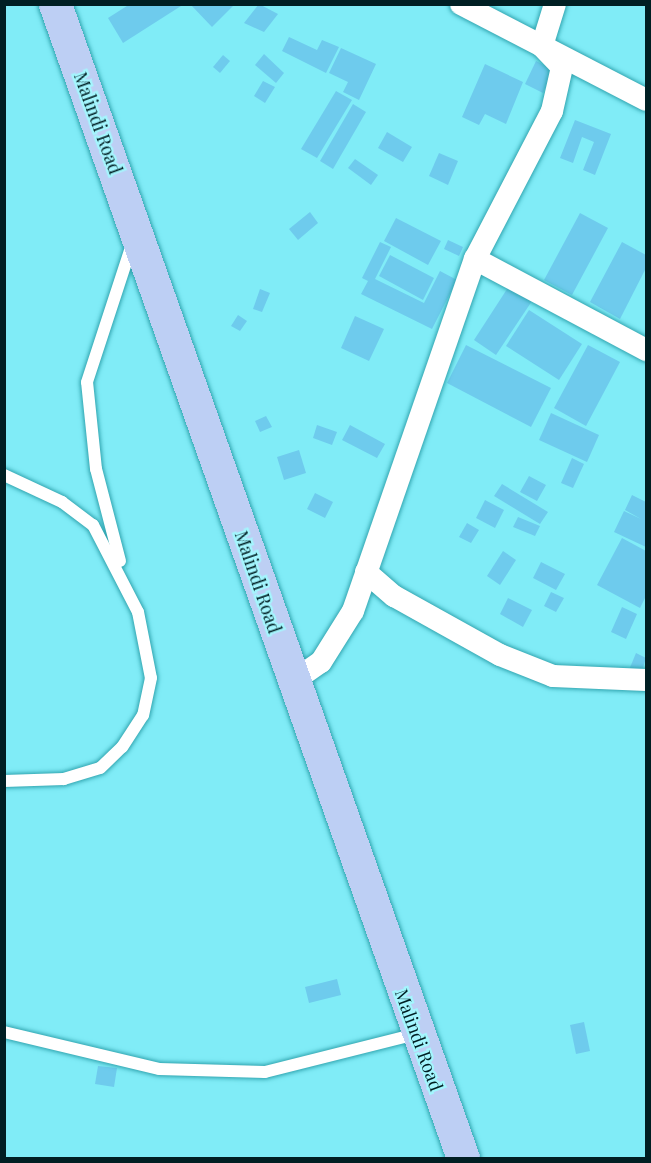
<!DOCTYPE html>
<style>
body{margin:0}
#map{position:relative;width:651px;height:1163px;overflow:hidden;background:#80ecf7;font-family:"Playfair Display",serif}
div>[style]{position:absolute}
.building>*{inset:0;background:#6ecbed}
.roads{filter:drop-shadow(0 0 2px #31a5b0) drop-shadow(0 0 2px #31a5b0)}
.lane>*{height:12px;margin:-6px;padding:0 6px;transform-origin:6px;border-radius:6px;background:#fff}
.street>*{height:22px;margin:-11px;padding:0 11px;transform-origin:11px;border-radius:11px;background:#fff}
.highway>*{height:33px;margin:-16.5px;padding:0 16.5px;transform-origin:16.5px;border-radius:16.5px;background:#bdcff4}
span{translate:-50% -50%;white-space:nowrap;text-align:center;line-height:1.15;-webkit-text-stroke:4.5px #a4f6fe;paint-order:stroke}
.street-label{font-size:18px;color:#001f23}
.frame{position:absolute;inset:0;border:6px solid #001f23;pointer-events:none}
</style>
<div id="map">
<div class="building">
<i style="clip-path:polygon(130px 4px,180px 4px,181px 6px,123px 43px,108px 18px)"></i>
<i style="clip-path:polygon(190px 4px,235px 4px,212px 27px)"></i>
<i style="clip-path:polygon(259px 4px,278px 14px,264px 32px,244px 23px)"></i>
<i style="clip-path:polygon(289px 37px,317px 50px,322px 40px,339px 47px,326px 73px,282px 51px)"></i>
<i style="clip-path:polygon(341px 48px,376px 64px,359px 100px,343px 92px,348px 82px,329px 73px)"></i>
<i style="clip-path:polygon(264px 54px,284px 73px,276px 83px,255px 65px)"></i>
<i style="clip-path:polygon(223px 55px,230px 61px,220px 73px,213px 67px)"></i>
<i style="clip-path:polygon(536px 61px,554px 70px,543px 93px,525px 84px)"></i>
<i style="clip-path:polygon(485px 64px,523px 82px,506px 124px,485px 114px,479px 125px,462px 117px)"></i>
<i style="clip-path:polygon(263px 81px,275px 87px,265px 103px,254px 96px)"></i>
<i style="clip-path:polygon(336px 91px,352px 100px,317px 158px,301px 149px)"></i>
<i style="clip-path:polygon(353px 104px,366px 112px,333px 169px,320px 161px)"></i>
<i style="clip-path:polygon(575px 120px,611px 134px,595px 175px,583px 170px,594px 142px,582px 137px,573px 163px,560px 158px)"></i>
<i style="clip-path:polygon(387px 132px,412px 147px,403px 162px,378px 148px)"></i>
<i style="clip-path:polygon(439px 153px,458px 161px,448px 185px,429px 176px)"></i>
<i style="clip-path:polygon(355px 159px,378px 175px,371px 185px,348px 168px)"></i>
<i style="clip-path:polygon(310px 212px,318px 223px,298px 240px,289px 229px)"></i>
<i style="clip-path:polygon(580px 213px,608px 228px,572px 295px,544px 280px)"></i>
<i style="clip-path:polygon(396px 218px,441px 241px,428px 265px,384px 241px)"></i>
<i style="clip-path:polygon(448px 240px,463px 247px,459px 256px,444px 249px)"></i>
<i style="clip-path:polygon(380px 242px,391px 247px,375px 279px,424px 303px,440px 271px,457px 280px,432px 329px,361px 294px,368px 281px,362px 278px)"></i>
<i style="clip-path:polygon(622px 242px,646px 255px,646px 268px,620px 319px,590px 302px)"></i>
<i style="clip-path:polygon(390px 255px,434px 278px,423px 300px,379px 276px)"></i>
<i style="clip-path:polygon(509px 286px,532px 301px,496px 355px,474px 340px)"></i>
<i style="clip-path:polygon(260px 289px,270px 293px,262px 312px,253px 309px)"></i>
<i style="clip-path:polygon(529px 310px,582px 344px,559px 380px,506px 346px)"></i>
<i style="clip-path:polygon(238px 315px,247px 321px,240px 331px,231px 326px)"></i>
<i style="clip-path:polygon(355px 316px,384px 329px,369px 361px,341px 348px)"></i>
<i style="clip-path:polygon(466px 345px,551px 388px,531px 427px,447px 383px)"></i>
<i style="clip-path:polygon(588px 345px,620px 362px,586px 426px,554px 408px)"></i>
<i style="clip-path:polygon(551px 413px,599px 435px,587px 462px,539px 440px)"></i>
<i style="clip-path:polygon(266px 416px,272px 427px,260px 432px,255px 421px)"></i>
<i style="clip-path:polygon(317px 425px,337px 432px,332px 445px,313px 438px)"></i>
<i style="clip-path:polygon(350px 425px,385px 444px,377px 458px,342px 440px)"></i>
<i style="clip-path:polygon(299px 450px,306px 473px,284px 480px,277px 457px)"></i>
<i style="clip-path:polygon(572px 458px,584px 464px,573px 488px,561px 483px)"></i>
<i style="clip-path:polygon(529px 476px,546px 485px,537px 501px,520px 492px)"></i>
<i style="clip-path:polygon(502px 484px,548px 512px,540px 524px,494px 496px)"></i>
<i style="clip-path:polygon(315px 493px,333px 502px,325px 518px,307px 509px)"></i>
<i style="clip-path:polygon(632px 495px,646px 502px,646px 547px,614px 532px,624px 511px,641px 519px,625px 510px)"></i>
<i style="clip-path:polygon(485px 500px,504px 510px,495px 528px,476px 518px)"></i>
<i style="clip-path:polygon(518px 517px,540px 526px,535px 536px,513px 527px)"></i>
<i style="clip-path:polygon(467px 523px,479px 530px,471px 543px,459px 537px)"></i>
<i style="clip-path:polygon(622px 538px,646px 551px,646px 596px,640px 608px,597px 585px)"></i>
<i style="clip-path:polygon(503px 551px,516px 560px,500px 585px,487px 576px)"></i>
<i style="clip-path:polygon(541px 562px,565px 574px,556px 590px,533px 578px)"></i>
<i style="clip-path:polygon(551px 592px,564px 598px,556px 612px,544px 606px)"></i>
<i style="clip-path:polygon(508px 598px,532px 610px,523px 627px,500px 614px)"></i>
<i style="clip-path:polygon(622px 607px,637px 614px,626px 639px,611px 632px)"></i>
<i style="clip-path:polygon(636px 653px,646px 658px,641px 675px,629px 670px)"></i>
<i style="clip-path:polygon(337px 979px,341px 995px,309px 1003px,305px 987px)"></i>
<i style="clip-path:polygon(584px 1022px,590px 1051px,576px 1054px,570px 1025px)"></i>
<i style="clip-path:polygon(98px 1066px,117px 1068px,114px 1087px,95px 1084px)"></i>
</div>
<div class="roads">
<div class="lane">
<i style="left:4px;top:475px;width:64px;rotate:25deg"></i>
<i style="left:62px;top:502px;width:39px;rotate:37deg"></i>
<i style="left:93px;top:525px;width:98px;rotate:62.7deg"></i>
<i style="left:138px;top:612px;width:67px;rotate:78.9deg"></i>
<i style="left:151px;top:678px;width:38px;rotate:102deg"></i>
<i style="left:143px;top:715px;width:38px;rotate:123deg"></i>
<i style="left:122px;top:747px;width:30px;rotate:136deg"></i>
<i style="left:100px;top:768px;width:38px;rotate:163deg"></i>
<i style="left:64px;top:779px;width:60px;rotate:178.1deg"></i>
<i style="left:120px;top:561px;width:95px;rotate:-104.6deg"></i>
<i style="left:96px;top:469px;width:87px;rotate:-95.9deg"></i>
<i style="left:87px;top:382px;width:145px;rotate:-71.9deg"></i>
<i style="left:4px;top:1032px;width:159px;rotate:13.4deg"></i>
<i style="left:159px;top:1069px;width:106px;rotate:1.6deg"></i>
<i style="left:265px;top:1072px;width:156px;rotate:-14.1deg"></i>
</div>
<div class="street">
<i style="left:461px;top:4px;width:208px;rotate:27.4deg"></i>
<i style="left:475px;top:259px;width:194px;rotate:28deg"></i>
<i style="left:366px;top:572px;width:37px;rotate:41deg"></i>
<i style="left:394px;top:596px;width:121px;rotate:29.1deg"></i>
<i style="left:500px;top:655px;width:57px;rotate:21.6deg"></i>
<i style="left:553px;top:676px;width:93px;rotate:2.5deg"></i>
<i style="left:292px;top:682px;width:35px;rotate:-35deg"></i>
<i style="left:321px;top:662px;width:60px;rotate:-57.9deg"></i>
<i style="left:353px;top:611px;width:373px;rotate:-70.9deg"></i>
<i style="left:475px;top:259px;width:167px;rotate:-62.5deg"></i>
<i style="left:552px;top:111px;width:45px;rotate:-77.2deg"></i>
<i style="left:562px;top:67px;width:29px;rotate:-134deg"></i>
<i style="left:542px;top:46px;width:44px;rotate:-72.8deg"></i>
</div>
<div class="highway">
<i style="left:55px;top:4px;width:1224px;rotate:70.53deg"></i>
</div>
</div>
<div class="street-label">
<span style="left:98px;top:123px;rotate:70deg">Malindi Road</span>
<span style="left:258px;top:582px;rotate:71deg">Malindi Road</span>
<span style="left:419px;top:1040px;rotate:70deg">Malindi Road</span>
</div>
<div class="frame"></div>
</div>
